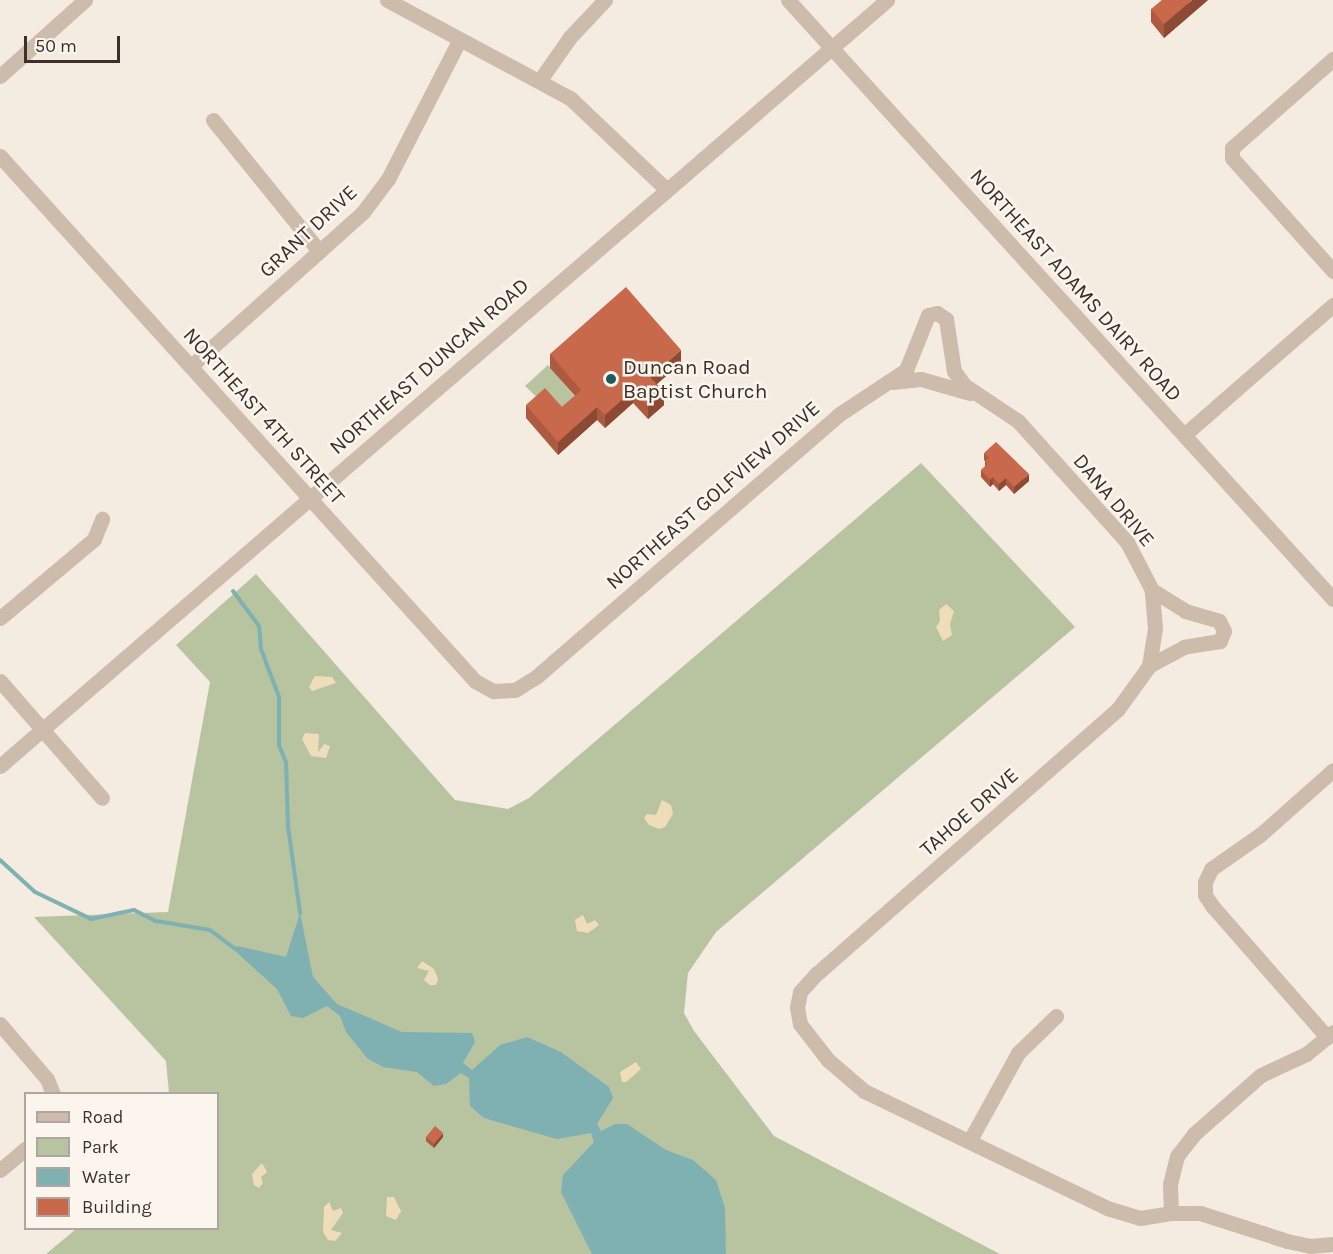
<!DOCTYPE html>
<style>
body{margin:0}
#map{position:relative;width:1333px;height:1254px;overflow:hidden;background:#f4ebe1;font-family:Karla,sans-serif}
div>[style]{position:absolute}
.green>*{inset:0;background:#b8c4a0}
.sand>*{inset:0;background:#efdcb8}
.water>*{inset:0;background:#7fb0b2}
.stream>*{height:4px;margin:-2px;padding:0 2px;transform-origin:2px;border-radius:2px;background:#7fb0b2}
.minor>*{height:15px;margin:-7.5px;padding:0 7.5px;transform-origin:7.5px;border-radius:7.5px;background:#cdbbac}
.tertiary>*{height:15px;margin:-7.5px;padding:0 7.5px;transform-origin:7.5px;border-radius:7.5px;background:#cdbbac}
.wall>*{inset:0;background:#ac5a40}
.shaded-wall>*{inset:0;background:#8c4a34}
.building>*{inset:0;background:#c8694b}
.dots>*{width:16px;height:16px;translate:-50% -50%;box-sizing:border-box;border:3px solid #fbf5ee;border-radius:50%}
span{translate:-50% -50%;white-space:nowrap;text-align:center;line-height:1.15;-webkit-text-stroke:5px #fbf5ee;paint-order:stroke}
.street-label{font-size:21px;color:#3b302b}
.poi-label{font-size:21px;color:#3b302b}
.left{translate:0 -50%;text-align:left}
.legend{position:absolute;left:24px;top:1092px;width:195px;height:138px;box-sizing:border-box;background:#fbf5ee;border:2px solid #aea6a0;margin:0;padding:8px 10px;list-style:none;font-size:18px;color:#3b302b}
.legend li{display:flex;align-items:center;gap:12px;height:30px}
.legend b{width:30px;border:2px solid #aea6a0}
.scale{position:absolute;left:24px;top:36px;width:96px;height:27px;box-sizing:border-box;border:3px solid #3b302b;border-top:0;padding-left:8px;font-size:18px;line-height:21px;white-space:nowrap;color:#3b302b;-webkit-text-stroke:4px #fbf5ee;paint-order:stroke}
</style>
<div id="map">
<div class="green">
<i style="clip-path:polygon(548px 365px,581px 404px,562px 421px,525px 386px)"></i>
<i style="clip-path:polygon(921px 463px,1075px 627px,716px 932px,688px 973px,684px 1013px,694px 1031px,774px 1136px,1000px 1254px,46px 1254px,76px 1229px,218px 1228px,218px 1094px,169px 1093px,166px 1061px,34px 917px,168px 912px,210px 682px,176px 645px,256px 574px,455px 800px,508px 809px,529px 798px)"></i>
</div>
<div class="sand">
<i style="clip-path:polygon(946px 604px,954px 611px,950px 624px,952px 635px,943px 641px,936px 627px,940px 621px,939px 610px)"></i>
<i style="clip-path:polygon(315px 676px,332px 677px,336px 683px,312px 691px,309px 687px)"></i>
<i style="clip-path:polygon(305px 733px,319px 734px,318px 752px,324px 744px,330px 746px,326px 758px,311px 756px,302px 739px)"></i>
<i style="clip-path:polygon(662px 800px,671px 805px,673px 814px,665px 827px,659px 829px,649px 825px,644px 818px,647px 814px,656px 815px)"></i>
<i style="clip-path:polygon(583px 915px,587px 924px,595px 920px,599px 925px,588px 933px,577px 931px,575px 920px)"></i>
<i style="clip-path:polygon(422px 961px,434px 969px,438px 979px,436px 985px,430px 985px,424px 980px,429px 971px,417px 968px)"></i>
<i style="clip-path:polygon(636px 1062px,641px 1069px,626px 1082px,622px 1082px,620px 1072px)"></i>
<i style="clip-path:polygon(262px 1163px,267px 1172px,261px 1177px,263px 1183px,259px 1188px,254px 1185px,252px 1174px)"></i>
<i style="clip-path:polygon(387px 1197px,394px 1197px,401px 1211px,396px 1220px,386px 1216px)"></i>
<i style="clip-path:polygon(329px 1202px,333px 1211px,341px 1208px,343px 1213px,331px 1230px,342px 1233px,335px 1241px,328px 1240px,323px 1232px,324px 1207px)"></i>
</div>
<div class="water">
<i style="clip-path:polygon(300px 913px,313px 977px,337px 1004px,402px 1032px,472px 1033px,475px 1042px,463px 1063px,472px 1070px,500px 1045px,527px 1037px,561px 1052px,609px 1087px,613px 1098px,597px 1124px,601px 1131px,615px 1124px,627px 1124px,666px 1150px,693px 1160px,716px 1180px,725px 1208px,726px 1254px,592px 1254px,561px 1192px,563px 1175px,594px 1142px,591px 1133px,557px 1139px,484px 1118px,470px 1106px,469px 1078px,461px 1073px,446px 1084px,434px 1086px,417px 1072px,383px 1067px,367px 1058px,346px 1032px,340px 1016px,327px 1006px,303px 1018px,291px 1016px,277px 989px,234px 950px,237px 946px,286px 957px)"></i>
</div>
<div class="stream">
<i style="left:233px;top:591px;width:44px;rotate:53.4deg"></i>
<i style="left:259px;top:626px;width:23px;rotate:85deg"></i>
<i style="left:261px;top:649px;width:51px;rotate:69.4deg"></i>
<i style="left:279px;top:697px;width:48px;rotate:90deg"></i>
<i style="left:279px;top:745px;width:18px;rotate:68deg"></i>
<i style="left:286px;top:762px;width:64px;rotate:88.2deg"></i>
<i style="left:288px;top:826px;width:88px;rotate:82.1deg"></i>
<i style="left:0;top:860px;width:47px;rotate:42.4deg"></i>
<i style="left:35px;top:892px;width:62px;rotate:25.7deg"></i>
<i style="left:91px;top:919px;width:44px;rotate:-11.8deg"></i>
<i style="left:134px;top:910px;width:25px;rotate:27deg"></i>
<i style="left:156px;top:921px;width:55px;rotate:9.5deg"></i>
<i style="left:210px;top:930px;width:31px;rotate:37deg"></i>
</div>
<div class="minor">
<i style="left:387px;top:0;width:208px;rotate:28.2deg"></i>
<i style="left:570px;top:98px;width:131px;rotate:43.5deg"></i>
<i style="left:788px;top:0;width:810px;rotate:47.7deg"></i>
<i style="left:0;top:76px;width:114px;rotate:-41.8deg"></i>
<i style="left:540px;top:80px;width:52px;rotate:-55.1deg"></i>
<i style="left:570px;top:37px;width:51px;rotate:-46.6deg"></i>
<i style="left:213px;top:120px;width:169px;rotate:51deg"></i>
<i style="left:1232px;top:148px;width:10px;rotate:90deg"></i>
<i style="left:1232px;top:158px;width:152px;rotate:48.2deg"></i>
<i style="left:1232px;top:148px;width:135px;rotate:-41.4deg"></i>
<i style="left:0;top:156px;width:708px;rotate:47.86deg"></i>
<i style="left:475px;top:681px;width:21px;rotate:29deg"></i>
<i style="left:493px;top:691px;width:22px;rotate:-3deg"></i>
<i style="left:515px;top:690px;width:25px;rotate:-32deg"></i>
<i style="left:536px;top:677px;width:400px;rotate:-40.9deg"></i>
<i style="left:838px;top:415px;width:82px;rotate:-33.5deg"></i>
<i style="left:906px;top:370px;width:59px;rotate:-68.2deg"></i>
<i style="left:928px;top:315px;width:9px;rotate:-13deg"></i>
<i style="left:937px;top:313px;width:11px;rotate:34deg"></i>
<i style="left:946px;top:319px;width:53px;rotate:81.3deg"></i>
<i style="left:954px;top:371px;width:17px;rotate:54deg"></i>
<i style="left:964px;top:385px;width:65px;rotate:33.7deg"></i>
<i style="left:1018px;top:421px;width:163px;rotate:48deg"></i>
<i style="left:1127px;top:542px;width:54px;rotate:62.5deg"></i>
<i style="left:1152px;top:590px;width:39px;rotate:32deg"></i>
<i style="left:1185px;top:611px;width:35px;rotate:16deg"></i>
<i style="left:1219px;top:621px;width:11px;rotate:63deg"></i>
<i style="left:1224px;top:631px;width:11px;rotate:112deg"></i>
<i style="left:1220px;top:641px;width:36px;rotate:171deg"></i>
<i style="left:1184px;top:647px;width:40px;rotate:152deg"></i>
<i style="left:1149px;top:666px;width:53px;rotate:125.8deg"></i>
<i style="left:1118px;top:709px;width:400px;rotate:138.7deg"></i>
<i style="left:817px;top:973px;width:25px;rotate:132deg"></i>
<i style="left:800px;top:992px;width:15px;rotate:101deg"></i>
<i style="left:797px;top:1007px;width:17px;rotate:80deg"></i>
<i style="left:800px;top:1024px;width:46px;rotate:52.1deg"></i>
<i style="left:828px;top:1060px;width:48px;rotate:40.7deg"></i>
<i style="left:864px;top:1091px;width:270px;rotate:25.7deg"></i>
<i style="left:1107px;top:1208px;width:34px;rotate:17deg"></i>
<i style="left:1140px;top:1218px;width:31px;rotate:-9deg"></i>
<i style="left:1171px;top:1213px;width:29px"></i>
<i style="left:1200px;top:1213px;width:91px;rotate:17.8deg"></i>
<i style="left:1287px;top:1241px;width:24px;rotate:12deg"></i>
<i style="left:1310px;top:1246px;width:23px;rotate:-5deg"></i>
<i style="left:191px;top:366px;width:231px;rotate:-41.8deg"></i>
<i style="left:363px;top:212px;width:41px;rotate:-52.9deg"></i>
<i style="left:388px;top:179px;width:155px;rotate:-62.8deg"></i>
<i style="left:892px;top:382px;width:29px;rotate:-6deg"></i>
<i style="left:921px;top:379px;width:51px;rotate:15.9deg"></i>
<i style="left:1184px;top:435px;width:198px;rotate:-41.1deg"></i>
<i style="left:0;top:618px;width:123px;rotate:-40deg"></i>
<i style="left:94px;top:539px;width:22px;rotate:-68deg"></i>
<i style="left:1149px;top:666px;width:38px;rotate:-81deg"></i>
<i style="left:1155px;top:628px;width:38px;rotate:-95deg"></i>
<i style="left:0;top:681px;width:155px;rotate:48.9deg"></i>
<i style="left:0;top:1024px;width:72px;rotate:49.5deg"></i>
<i style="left:47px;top:1079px;width:16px;rotate:68deg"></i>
<i style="left:1327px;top:1037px;width:173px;rotate:-131.2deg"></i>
<i style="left:1213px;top:907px;width:14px;rotate:-124deg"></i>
<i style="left:1205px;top:895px;width:13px;rotate:-90deg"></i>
<i style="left:1205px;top:882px;width:14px;rotate:-65deg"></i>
<i style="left:1211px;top:869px;width:61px;rotate:-35deg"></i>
<i style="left:1261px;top:834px;width:96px;rotate:-41.6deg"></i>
<i style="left:970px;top:1140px;width:99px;rotate:-61.1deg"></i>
<i style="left:1018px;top:1053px;width:53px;rotate:-44.2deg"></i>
<i style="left:0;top:1170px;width:34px;rotate:-40deg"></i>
<i style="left:1171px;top:1213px;width:29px;rotate:-92deg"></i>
<i style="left:1170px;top:1184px;width:29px;rotate:-76deg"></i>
<i style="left:1177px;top:1156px;width:28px;rotate:-52deg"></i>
<i style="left:1194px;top:1134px;width:89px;rotate:-41.4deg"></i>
<i style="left:1261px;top:1075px;width:50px;rotate:-25deg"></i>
<i style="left:1306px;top:1054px;width:35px;rotate:-39deg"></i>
</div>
<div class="tertiary">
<i style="left:0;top:766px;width:1172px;rotate:-40.81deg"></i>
</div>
<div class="wall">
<i style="clip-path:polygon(1208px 0,1164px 38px,1151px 22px,1151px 9px)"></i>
<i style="clip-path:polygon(550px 354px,681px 363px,657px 384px,664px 405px,648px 419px,633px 403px,605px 428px,597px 420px,558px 455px,526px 418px,526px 405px,562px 407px,575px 396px,550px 368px)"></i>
<i style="clip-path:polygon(984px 453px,1029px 481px,1014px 494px,1006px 485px,999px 491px,993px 484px,990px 487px,981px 477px,981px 470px,985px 467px,985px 461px,984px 460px)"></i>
<i style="clip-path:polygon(426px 1137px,443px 1137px,434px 1148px,426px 1141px)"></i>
</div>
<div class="shaded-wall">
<i style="clip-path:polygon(1192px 0,1208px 0,1164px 38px,1164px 24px)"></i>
<i style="clip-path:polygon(681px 350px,681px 363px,650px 390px,650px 377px)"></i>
<i style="clip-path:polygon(633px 390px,633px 403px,605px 428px,605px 415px)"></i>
<i style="clip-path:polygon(664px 392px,664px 405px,648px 419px,648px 406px)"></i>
<i style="clip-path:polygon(597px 407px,597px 420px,558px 455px,558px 442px)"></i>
<i style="clip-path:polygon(1029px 474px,1029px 481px,1014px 494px,1014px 487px)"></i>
<i style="clip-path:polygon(993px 477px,993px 484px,990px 487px,990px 480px)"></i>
<i style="clip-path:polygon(1006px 478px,1006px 485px,999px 491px,999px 484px)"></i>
<i style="clip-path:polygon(443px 1133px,443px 1137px,434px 1148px,434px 1144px)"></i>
</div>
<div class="building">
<i style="clip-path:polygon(1162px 0,1192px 0,1164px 24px,1151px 9px)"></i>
<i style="clip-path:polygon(626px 287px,681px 350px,650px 377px,664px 392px,648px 406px,633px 390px,605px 415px,597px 407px,558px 442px,526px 405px,545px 388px,562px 407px,581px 390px,550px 354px)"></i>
<i style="clip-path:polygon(996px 442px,1029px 474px,1014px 487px,1006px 478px,999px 484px,993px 477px,990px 480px,981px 470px,987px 464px,985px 461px,989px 458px,984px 453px)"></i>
<i style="clip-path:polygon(435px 1126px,443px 1133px,434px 1144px,426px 1137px)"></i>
</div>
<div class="dots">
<i style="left:611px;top:379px;background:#1f5a5e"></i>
</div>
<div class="street-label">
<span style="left:308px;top:231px;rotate:-43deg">GRANT DRIVE</span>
<span style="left:1076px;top:285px;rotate:48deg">NORTHEAST ADAMS DAIRY ROAD</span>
<span style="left:429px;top:366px;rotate:-41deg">NORTHEAST DUNCAN ROAD</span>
<span style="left:264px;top:416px;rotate:48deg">NORTHEAST 4TH STREET</span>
<span style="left:713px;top:495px;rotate:-41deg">NORTHEAST GOLFVIEW DRIVE</span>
<span style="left:1114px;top:500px;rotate:50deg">DANA DRIVE</span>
<span style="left:969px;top:812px;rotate:-41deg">TAHOE DRIVE</span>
</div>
<div class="poi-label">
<span class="left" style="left:623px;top:379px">Duncan Road<br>Baptist Church</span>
</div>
<ul class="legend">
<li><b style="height:8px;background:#cdbbac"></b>Road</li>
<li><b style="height:16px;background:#b8c4a0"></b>Park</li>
<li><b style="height:16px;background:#7fb0b2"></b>Water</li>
<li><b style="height:16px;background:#c8694b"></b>Building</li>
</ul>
<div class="scale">50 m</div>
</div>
